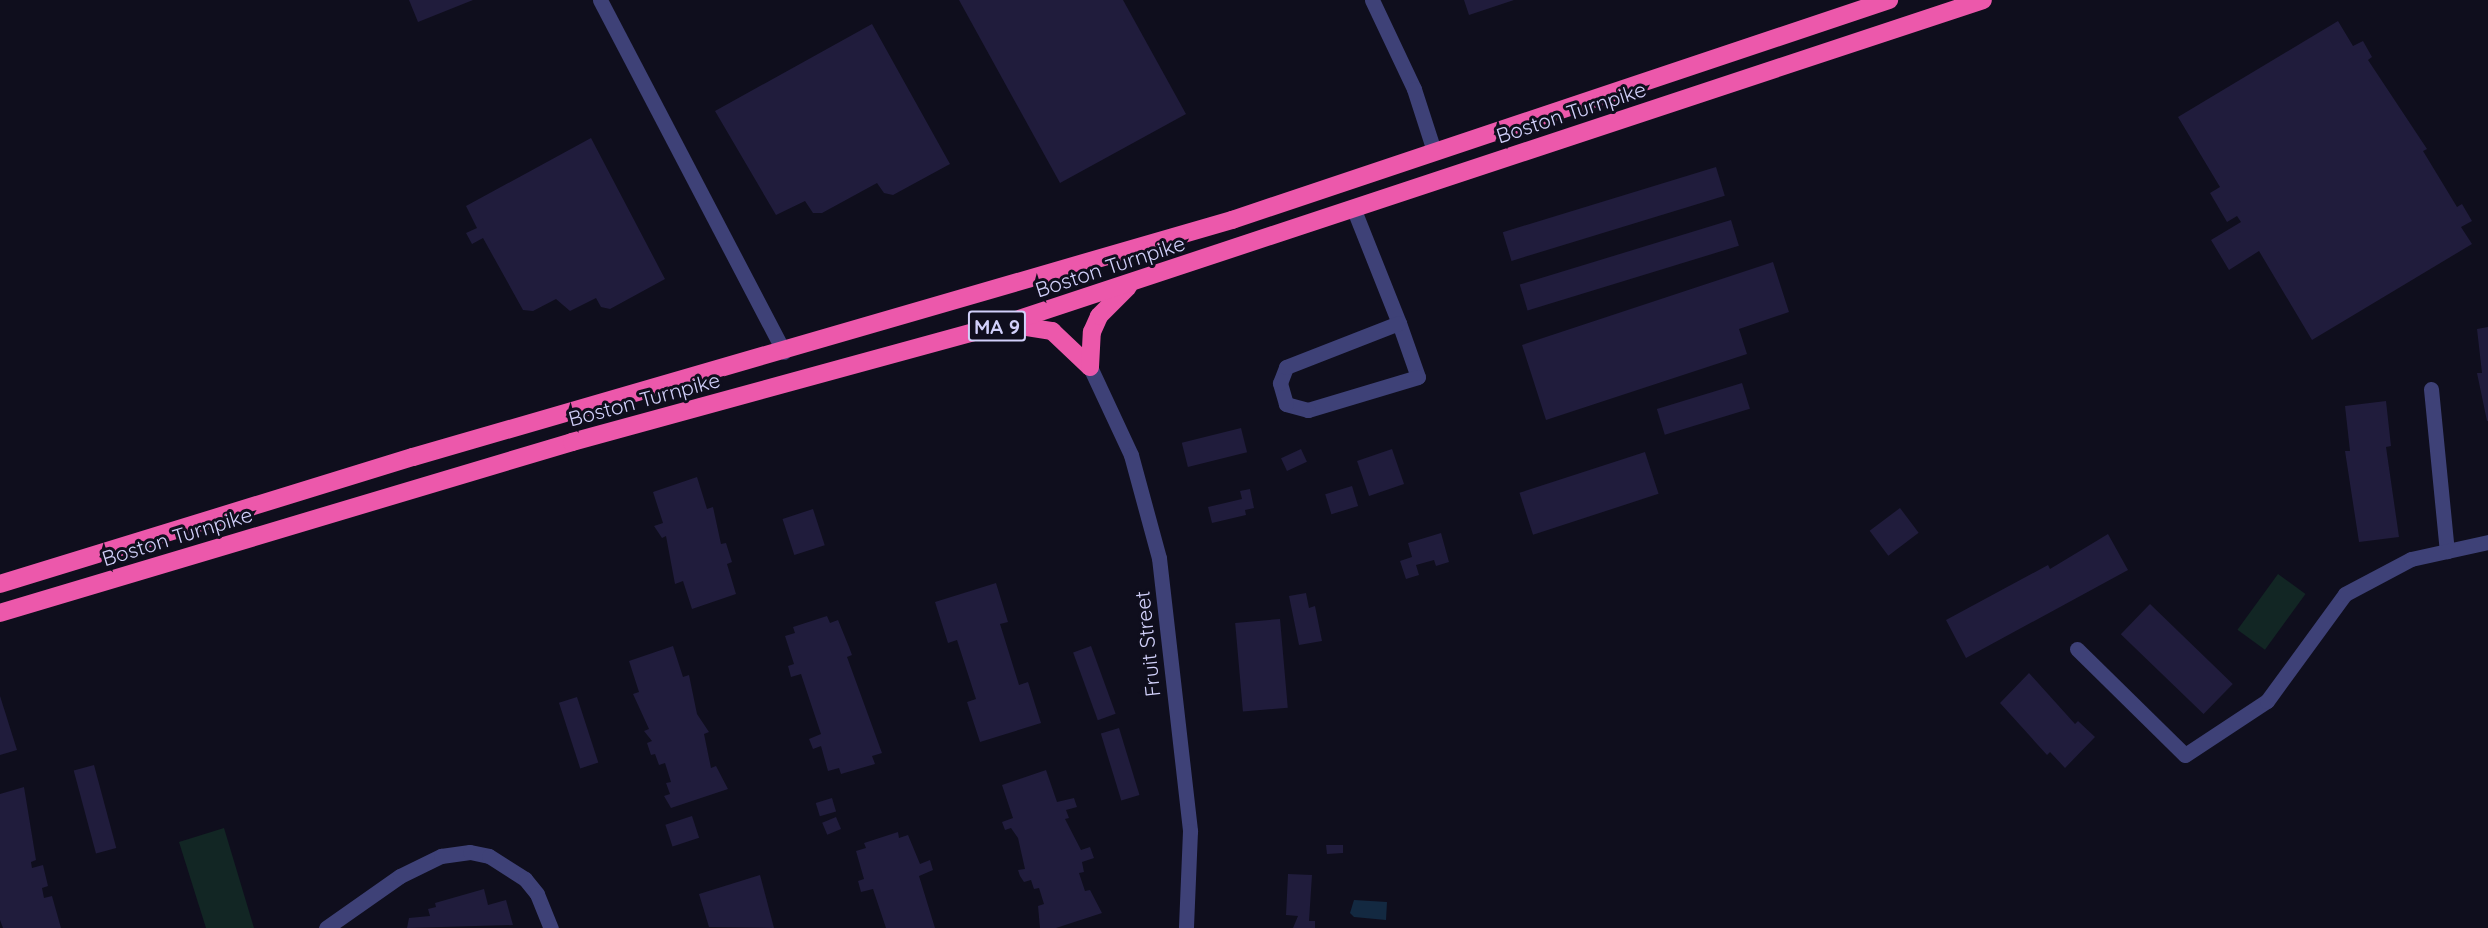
<!DOCTYPE html>
<style>
body{margin:0}
#map{position:relative;width:2488px;height:928px;overflow:hidden;background:#0f0e1d;font-family:Quicksand,sans-serif}
div>[style]{position:absolute}
.green>*{inset:0;background:#122624;transform-origin:0 0}
.water>*{inset:0;background:#132941}
.building>*{inset:0;background:#201c3c;transform-origin:0 0}
.minor>*{height:15px;margin:-7.5px;padding:0 7.5px;transform-origin:7.5px;border-radius:7.5px;background:#3e4177}
.highway>*{height:18px;margin:-9px;padding:0 9px;transform-origin:9px;border-radius:9px;background:#ec58ab}
span{translate:-50% -50%;white-space:nowrap;text-align:center;line-height:1.15;-webkit-text-stroke:6px #0f0e1d;paint-order:stroke}
.shield-label span{padding:2px 4px;background:#0f0e1d;border:2px solid;border-radius:4px;-webkit-text-stroke-width:0}
.shield-label{font-size:20px;color:#d1d0fa;font-weight:700}
.street-label{font-size:21px;color:#d1d0fa}
</style>
<div id="map">
<div class="green">
<div style="left:2278px;top:574px;width:34px;height:69px;rotate:36deg"></div>
<div style="clip-path:polygon(224px 828px,254px 928px,206px 928px,179px 842px)"></div>
</div>
<div class="water">
<div style="clip-path:polygon(1354px 900px,1387px 902px,1386px 920px,1354px 917px,1350px 913px)"></div>
</div>
<div class="building">
<div style="clip-path:polygon(409px 0,473px 0,418px 22px)"></div>
<div style="clip-path:polygon(959px 0,1123px 0,1186px 114px,1060px 183px)"></div>
<div style="clip-path:polygon(1464px 0,1514px 0,1469px 15px)"></div>
<div style="clip-path:polygon(2338px 21px,2353px 46px,2363px 41px,2372px 57px,2368px 60px,2427px 149px,2423px 151px,2457px 207px,2462px 204px,2472px 221px,2461px 227px,2472px 244px,2312px 340px,2259px 251px,2229px 270px,2211px 240px,2241px 222px,2237px 216px,2227px 222px,2210px 193px,2220px 187px,2178px 117px)"></div>
<div style="clip-path:polygon(872px 24px,950px 164px,893px 195px,884px 193px,877px 183px,822px 213px,813px 213px,805px 201px,776px 215px,715px 111px)"></div>
<div style="clip-path:polygon(591px 138px,665px 279px,610px 309px,601px 307px,596px 298px,570px 311px,556px 299px,533px 311px,523px 310px,483px 238px,472px 244px,466px 233px,477px 228px,466px 206px)"></div>
<div style="left:1716px;top:167px;width:30px;height:223px;rotate:73deg"></div>
<div style="left:1731px;top:220px;width:27px;height:221px;rotate:73deg"></div>
<div style="clip-path:polygon(1773px 262px,1789px 312px,1739px 329px,1747px 354px,1546px 420px,1522px 345px)"></div>
<div style="clip-path:polygon(2488px 327px,2488px 421px,2487px 421px,2477px 373px,2482px 373px,2477px 329px)"></div>
<div style="left:1742px;top:383px;width:27px;height:89px;rotate:73deg"></div>
<div style="clip-path:polygon(2386px 401px,2391px 446px,2386px 447px,2399px 537px,2359px 542px,2345px 451px,2350px 451px,2345px 406px)"></div>
<div style="left:1241px;top:428px;width:25px;height:61px;rotate:76deg"></div>
<div style="left:1301px;top:449px;width:14px;height:22px;rotate:65deg"></div>
<div style="left:1392px;top:449px;width:37px;height:37px;rotate:71deg"></div>
<div style="left:1645px;top:452px;width:44px;height:132px;rotate:72deg"></div>
<div style="clip-path:polygon(697px 477px,707px 509px,713px 507px,721px 544px,726px 543px,732px 562px,727px 564px,736px 594px,692px 609px,683px 581px,675px 584px,666px 536px,662px 538px,654px 526px,663px 523px,653px 492px)"></div>
<div style="left:1352px;top:486px;width:21px;height:28px;rotate:73deg"></div>
<div style="clip-path:polygon(1250px 489px,1254px 508px,1245px 510px,1246px 515px,1212px 523px,1208px 507px,1242px 499px,1240px 491px)"></div>
<div style="left:1900px;top:508px;width:31px;height:38px;rotate:53deg"></div>
<div style="left:813px;top:509px;width:38px;height:32px;rotate:72deg"></div>
<div style="clip-path:polygon(1441px 533px,1449px 562px,1436px 566px,1434px 560px,1416px 565px,1419px 575px,1406px 579px,1400px 561px,1412px 557px,1408px 543px)"></div>
<div style="clip-path:polygon(2108px 534px,2128px 570px,1966px 658px,1946px 620px,2048px 565px,2050px 569px)"></div>
<div style="clip-path:polygon(996px 583px,1008px 622px,1000px 624px,1019px 685px,1028px 682px,1041px 723px,980px 742px,967px 702px,976px 699px,957px 640px,948px 643px,935px 602px)"></div>
<div style="clip-path:polygon(1306px 593px,1309px 608px,1315px 606px,1322px 641px,1299px 645px,1289px 596px)"></div>
<div style="left:2150px;top:604px;width:115px;height:42px;rotate:44deg"></div>
<div style="clip-path:polygon(827px 616px,830px 623px,838px 620px,849px 647px,852px 655px,847px 657px,882px 753px,872px 756px,875px 764px,841px 774px,839px 768px,828px 771px,821px 746px,813px 749px,809px 739px,821px 734px,801px 674px,791px 677px,788px 666px,794px 664px,785px 636px,795px 633px,793px 627px)"></div>
<div style="left:1280px;top:619px;width:89px;height:45px;rotate:85deg"></div>
<div style="clip-path:polygon(673px 646px,683px 677px,689px 675px,697px 714px,709px 732px,704px 734px,711px 768px,716px 766px,728px 789px,671px 808px,664px 796px,670px 794px,666px 783px,671px 782px,665px 763px,659px 765px,655px 754px,651px 755px,647px 743px,652px 741px,644px 731px,649px 729px,633px 694px,639px 692px,629px 661px)"></div>
<div style="left:1091px;top:646px;width:72px;height:19px;rotate:70deg"></div>
<div style="clip-path:polygon(2029px 673px,2075px 724px,2078px 721px,2095px 737px,2065px 768px,2050px 752px,2047px 755px,2000px 703px)"></div>
<div style="clip-path:polygon(0 696px,17px 750px,0 755px)"></div>
<div style="left:577px;top:697px;width:69px;height:19px;rotate:72deg"></div>
<div style="left:1119px;top:728px;width:70px;height:19px;rotate:73deg"></div>
<div style="left:94px;top:765px;width:86px;height:21px;rotate:75deg"></div>
<div style="clip-path:polygon(1046px 770px,1057px 802px,1074px 798px,1077px 807px,1066px 810px,1069px 818px,1065px 819px,1081px 850px,1090px 847px,1094px 858px,1082px 862px,1084px 872px,1079px 873px,1085px 891px,1090px 890px,1102px 913px,1056px 928px,1040px 928px,1038px 906px,1044px 904px,1039px 888px,1034px 889px,1031px 880px,1024px 882px,1020px 876px,1018px 870px,1025px 869px,1018px 838px,1011px 828px,1005px 830px,1002px 822px,1013px 818px,1002px 785px)"></div>
<div style="clip-path:polygon(24px 787px,36px 860px,31px 862px,32px 868px,43px 865px,48px 886px,42px 888px,44px 898px,52px 896px,61px 928px,3px 928px,0 920px,0 794px)"></div>
<div style="left:832px;top:798px;width:14px;height:17px;rotate:73deg"></div>
<div style="left:692px;top:816px;width:23px;height:28px;rotate:72deg"></div>
<div style="left:836px;top:817px;width:13px;height:15px;rotate:67deg"></div>
<div style="clip-path:polygon(898px 832px,899px 838px,908px 835px,920px 864px,930px 860px,933px 870px,919px 876px,935px 928px,886px 928px,873px 889px,861px 892px,858px 881px,864px 879px,856px 851px,866px 848px,864px 843px)"></div>
<div style="clip-path:polygon(1326px 845px,1343px 845px,1343px 853px,1327px 854px)"></div>
<div style="clip-path:polygon(1288px 874px,1312px 875px,1309px 921px,1315px 921px,1315px 928px,1293px 928px,1298px 916px,1286px 915px)"></div>
<div style="clip-path:polygon(760px 875px,774px 928px,709px 927px,699px 894px)"></div>
<div style="clip-path:polygon(484px 889px,488px 905px,506px 900px,513px 925px,407px 928px,409px 918px,430px 916px,428px 909px,436px 907px,435px 903px)"></div>
</div>
<div class="minor">
<div style="left:600px;top:0;width:397px;rotate:62.4deg"></div>
<div style="left:1372px;top:0;width:98px;rotate:64.7deg"></div>
<div style="left:1414px;top:89px;width:65px;rotate:72.1deg"></div>
<div style="left:1354px;top:210px;width:122px;rotate:68.3deg"></div>
<div style="left:1399px;top:323px;width:57px;rotate:70.6deg"></div>
<div style="left:1418px;top:377px;width:115px;rotate:163.3deg"></div>
<div style="left:1308px;top:410px;width:23px;rotate:-165deg"></div>
<div style="left:1286px;top:404px;width:22px;rotate:-106deg"></div>
<div style="left:1280px;top:383px;width:17px;rotate:-69deg"></div>
<div style="left:1286px;top:367px;width:121px;rotate:-21.3deg"></div>
<div style="left:1090px;top:367px;width:97px;rotate:65deg"></div>
<div style="left:1131px;top:455px;width:107px;rotate:74.8deg"></div>
<div style="left:1159px;top:558px;width:275px;rotate:83.5deg"></div>
<div style="left:1190px;top:831px;width:97px;rotate:92.4deg"></div>
<div style="left:2431px;top:389px;width:163px;rotate:84.4deg"></div>
<div style="left:2077px;top:649px;width:151px;rotate:44.5deg"></div>
<div style="left:2185px;top:755px;width:98px;rotate:-33.4deg"></div>
<div style="left:2267px;top:701px;width:132px;rotate:-53.9deg"></div>
<div style="left:2345px;top:594px;width:75px;rotate:-27.9deg"></div>
<div style="left:2411px;top:559px;width:79px;rotate:-12.4deg"></div>
<div style="left:326px;top:928px;width:90px;rotate:-35.1deg"></div>
<div style="left:400px;top:876px;width:46px;rotate:-26deg"></div>
<div style="left:441px;top:856px;width:29px;rotate:-8deg"></div>
<div style="left:470px;top:852px;width:19px;rotate:12deg"></div>
<div style="left:489px;top:856px;width:43px;rotate:32.6deg"></div>
<div style="left:525px;top:879px;width:19px;rotate:51deg"></div>
<div style="left:537px;top:894px;width:37px;rotate:68deg"></div>
</div>
<div class="highway">
<div style="left:1008px;top:324px;width:45px;rotate:9deg"></div>
<div style="left:1052px;top:331px;width:52px;rotate:43.5deg"></div>
<div style="left:1090px;top:367px;width:35px;rotate:-87deg"></div>
<div style="left:1092px;top:332px;width:17px;rotate:-66deg"></div>
<div style="left:1099px;top:316px;width:41px;rotate:-45deg"></div>
<div style="left:0;top:584px;width:432px;rotate:-17.1deg"></div>
<div style="left:413px;top:457px;width:853px;rotate:-16.14deg"></div>
<div style="left:1232px;top:220px;width:693px;rotate:-18.51deg"></div>
<div style="left:0;top:613px;width:597px;rotate:-16.64deg"></div>
<div style="left:572px;top:442px;width:448px;rotate:-15.3deg"></div>
<div style="left:1004px;top:324px;width:1031px;rotate:-18.31deg"></div>
</div>
<div class="shield-label">
<span style="left:997px;top:326px">MA 9</span>
</div>
<div class="street-label">
<span style="left:1571px;top:112px;rotate:-18deg">Boston Turnpike</span>
<span style="left:1110px;top:266px;rotate:-18deg">Boston Turnpike</span>
<span style="left:644px;top:399px;rotate:-15deg">Boston Turnpike</span>
<span style="left:177px;top:536px;rotate:-17deg">Boston Turnpike</span>
<span style="left:1147px;top:644px;rotate:-96deg">Fruit Street</span>
</div>
</div>
